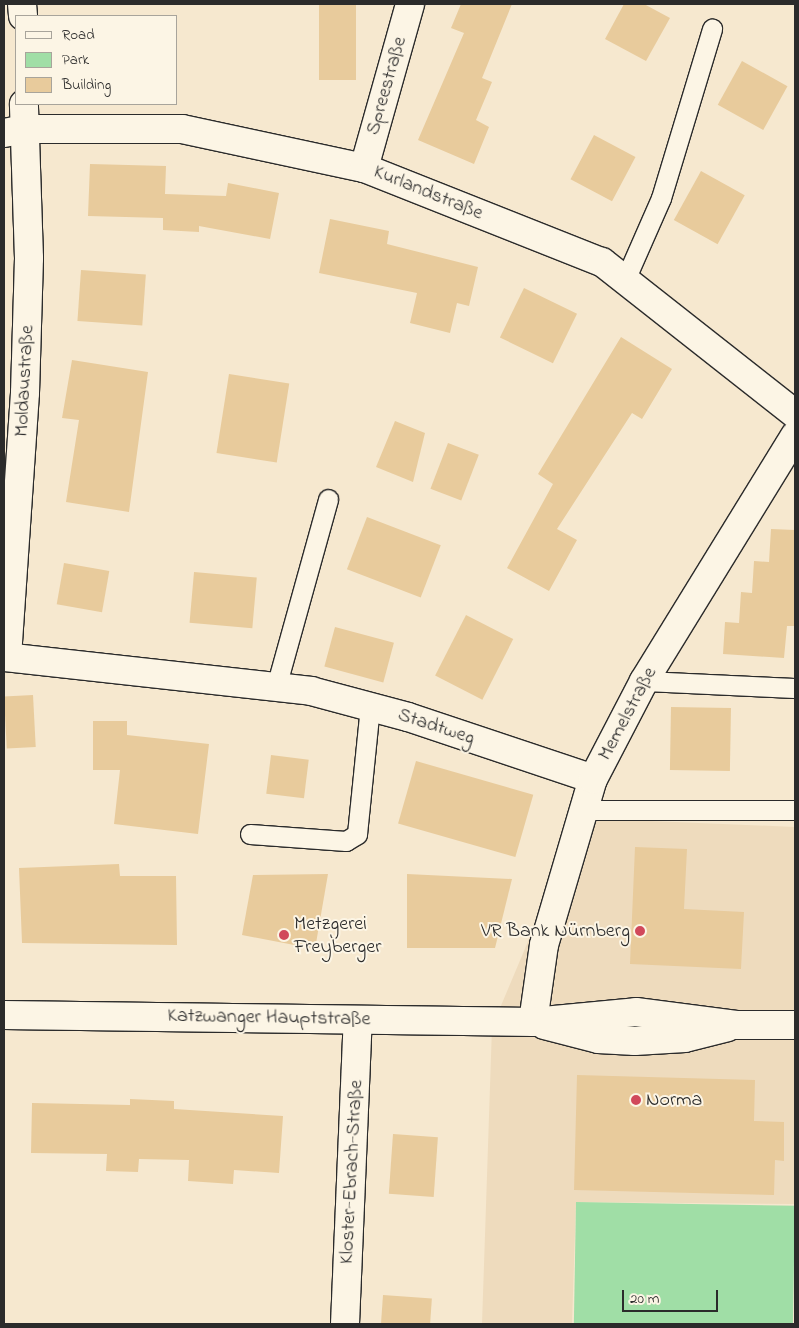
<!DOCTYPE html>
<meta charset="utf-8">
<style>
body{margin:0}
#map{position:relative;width:799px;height:1328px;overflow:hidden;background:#f6e8cf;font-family:"Indie Flower",sans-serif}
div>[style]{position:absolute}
.built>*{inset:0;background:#eedbbd}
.green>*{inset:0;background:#a0dea6;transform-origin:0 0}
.building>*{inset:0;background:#e8cb9c;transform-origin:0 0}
.roads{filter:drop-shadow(1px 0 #2b2b2b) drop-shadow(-1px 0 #2b2b2b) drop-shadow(0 1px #2b2b2b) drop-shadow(0 -1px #2b2b2b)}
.lane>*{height:19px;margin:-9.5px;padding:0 9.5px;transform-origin:9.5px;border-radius:9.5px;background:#fcf5e5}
.street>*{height:28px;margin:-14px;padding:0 14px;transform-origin:14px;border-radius:14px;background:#fcf5e5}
.secondary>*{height:28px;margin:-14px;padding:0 14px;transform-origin:14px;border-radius:14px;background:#fcf5e5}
.dots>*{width:14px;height:14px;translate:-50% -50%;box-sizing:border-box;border:2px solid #fcf5e5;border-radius:50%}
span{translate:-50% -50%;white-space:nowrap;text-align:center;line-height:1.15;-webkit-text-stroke:4px #fcf5e5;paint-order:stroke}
.street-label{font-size:20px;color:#2b2b2b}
.poi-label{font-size:20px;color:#2b2b2b}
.left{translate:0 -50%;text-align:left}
.right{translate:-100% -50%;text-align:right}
.frame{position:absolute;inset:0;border:5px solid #2b2b2b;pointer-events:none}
.legend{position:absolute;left:15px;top:15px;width:162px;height:90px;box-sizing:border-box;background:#fcf5e5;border:1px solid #a8a49b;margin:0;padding:6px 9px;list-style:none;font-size:15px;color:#2b2b2b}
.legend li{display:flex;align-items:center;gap:10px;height:25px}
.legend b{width:25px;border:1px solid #a8a49b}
.scale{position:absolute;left:622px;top:1290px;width:96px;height:22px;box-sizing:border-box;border:2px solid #2b2b2b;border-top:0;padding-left:6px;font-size:15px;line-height:18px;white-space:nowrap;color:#2b2b2b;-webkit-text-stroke:4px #fcf5e5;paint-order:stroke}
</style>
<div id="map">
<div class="built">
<div style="clip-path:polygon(580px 818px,795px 827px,795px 1204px,576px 1202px,572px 1324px,482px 1324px,492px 1027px)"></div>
</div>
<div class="green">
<div style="left:576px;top:1202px;width:219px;height:122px;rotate:1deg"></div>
</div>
<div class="building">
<div style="left:319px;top:4px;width:37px;height:76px"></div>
<div style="clip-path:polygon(461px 4px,512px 4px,482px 78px,492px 82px,476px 120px,489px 127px,474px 164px,418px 140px,464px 33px,451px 28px)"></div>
<div style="clip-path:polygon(624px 4px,644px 4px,670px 18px,646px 61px,605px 39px)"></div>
<div style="left:742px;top:61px;width:52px;height:50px;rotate:29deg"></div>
<div style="left:594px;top:135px;width:47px;height:50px;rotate:28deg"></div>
<div style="clip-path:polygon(90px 164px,166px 166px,165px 194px,226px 196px,228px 183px,279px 193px,270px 239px,199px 226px,199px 232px,163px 230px,163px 218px,88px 216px)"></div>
<div style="left:701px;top:171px;width:50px;height:56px;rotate:29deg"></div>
<div style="clip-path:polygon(330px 219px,389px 231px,387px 244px,478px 267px,469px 306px,457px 303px,450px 333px,410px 323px,417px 293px,319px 273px)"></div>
<div style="left:81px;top:270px;width:65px;height:51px;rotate:4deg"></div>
<div style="left:524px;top:288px;width:59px;height:55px;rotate:26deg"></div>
<div style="clip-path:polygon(621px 337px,672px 369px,642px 419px,632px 413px,557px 529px,577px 540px,549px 591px,507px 568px,553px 484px,538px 474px)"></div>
<div style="clip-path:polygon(72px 360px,148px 372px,129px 512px,66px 502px,79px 420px,62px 418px)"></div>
<div style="left:229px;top:374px;width:61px;height:80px;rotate:9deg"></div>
<div style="clip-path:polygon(395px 421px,425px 433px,413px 482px,376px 467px)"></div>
<div style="left:448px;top:443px;width:33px;height:49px;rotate:21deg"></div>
<div style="left:367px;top:517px;width:79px;height:56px;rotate:21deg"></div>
<div style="clip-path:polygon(771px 529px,795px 530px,795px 626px,787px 626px,784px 658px,723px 654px,725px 622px,739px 623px,741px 592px,752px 593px,754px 561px,769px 562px)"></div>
<div style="left:64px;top:563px;width:46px;height:42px;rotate:10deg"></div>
<div style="left:194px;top:572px;width:63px;height:51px;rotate:5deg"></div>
<div style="left:466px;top:615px;width:53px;height:68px;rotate:27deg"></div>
<div style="left:335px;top:627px;width:61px;height:41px;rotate:15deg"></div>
<div style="left:33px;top:695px;width:52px;height:29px;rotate:87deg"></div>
<div style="left:671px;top:707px;width:60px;height:63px;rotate:1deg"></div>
<div style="clip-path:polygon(93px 721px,127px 721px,127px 735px,209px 744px,198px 834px,114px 824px,120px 770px,93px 770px)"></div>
<div style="left:271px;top:755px;width:38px;height:39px;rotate:7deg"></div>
<div style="left:416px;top:761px;width:122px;height:65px;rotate:16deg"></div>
<div style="clip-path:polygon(635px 847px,687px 849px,684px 909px,744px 912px,741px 969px,630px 964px)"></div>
<div style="clip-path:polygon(119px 864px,120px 876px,176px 876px,177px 945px,22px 943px,19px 868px)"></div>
<div style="clip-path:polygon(328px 874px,315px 949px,242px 935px,253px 875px)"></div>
<div style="clip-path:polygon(407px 874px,512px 879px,495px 948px,407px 948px)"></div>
<div style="clip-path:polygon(577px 1075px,755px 1080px,754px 1121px,784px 1122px,784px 1161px,775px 1160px,774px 1195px,574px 1190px)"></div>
<div style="clip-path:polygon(130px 1099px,174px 1101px,174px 1109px,283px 1116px,279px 1173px,234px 1170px,233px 1184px,188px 1181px,189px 1160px,139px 1159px,138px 1172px,106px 1171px,107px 1154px,31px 1153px,32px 1103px,130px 1105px)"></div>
<div style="left:393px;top:1134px;width:45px;height:60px;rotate:4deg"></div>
<div style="left:383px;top:1295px;width:49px;height:29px;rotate:4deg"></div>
</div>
<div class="roads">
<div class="lane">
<div style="left:625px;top:280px;width:90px;rotate:-66.3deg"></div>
<div style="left:661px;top:198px;width:177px;rotate:-73.2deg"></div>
<div style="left:644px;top:681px;width:151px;rotate:2.7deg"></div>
<div style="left:276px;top:687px;width:195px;rotate:-74.5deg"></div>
<div style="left:584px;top:810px;width:211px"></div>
<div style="left:250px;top:834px;width:96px;rotate:4.2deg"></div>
<div style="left:346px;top:841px;width:13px;rotate:-32deg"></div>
<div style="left:357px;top:834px;width:129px;rotate:-84.2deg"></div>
</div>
<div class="street">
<div style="left:22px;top:4px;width:12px;rotate:85deg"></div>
<div style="left:4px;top:133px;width:21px;rotate:-11deg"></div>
<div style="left:25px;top:129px;width:157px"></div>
<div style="left:182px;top:129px;width:186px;rotate:12.1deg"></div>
<div style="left:364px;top:168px;width:256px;rotate:21.6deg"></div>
<div style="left:602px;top:262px;width:246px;rotate:38.2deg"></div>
<div style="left:364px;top:168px;width:170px;rotate:-74.3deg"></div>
<div style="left:4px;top:657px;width:309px;rotate:6.3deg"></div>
<div style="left:311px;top:691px;width:100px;rotate:15deg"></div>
<div style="left:408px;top:717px;width:195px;rotate:18.5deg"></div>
<div style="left:7px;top:657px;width:265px;rotate:-86.1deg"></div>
<div style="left:25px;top:393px;width:135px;rotate:-88.3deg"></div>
<div style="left:29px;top:258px;width:154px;rotate:-91.9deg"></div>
<div style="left:533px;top:1022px;width:78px;rotate:-81.9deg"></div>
<div style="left:544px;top:945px;width:173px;rotate:-73.6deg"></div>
<div style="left:593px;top:779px;width:110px;rotate:-62.5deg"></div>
<div style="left:644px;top:681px;width:288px;rotate:-58.4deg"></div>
<div style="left:345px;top:1324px;width:304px;rotate:-87.6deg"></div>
</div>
<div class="secondary">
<div style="left:4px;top:1015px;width:529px;rotate:0.76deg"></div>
<div style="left:533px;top:1022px;width:103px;rotate:-5.5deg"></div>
<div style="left:636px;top:1012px;width:103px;rotate:7.3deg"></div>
<div style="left:738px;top:1025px;width:57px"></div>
<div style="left:544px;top:1025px;width:56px;rotate:14.5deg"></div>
<div style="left:598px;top:1039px;width:37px;rotate:3deg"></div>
<div style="left:635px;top:1041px;width:50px;rotate:-3.4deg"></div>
<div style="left:685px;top:1038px;width:44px;rotate:-14.3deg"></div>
</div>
</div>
<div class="dots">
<div style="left:640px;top:931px;background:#d1495b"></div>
<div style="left:284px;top:935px;background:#d1495b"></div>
<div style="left:636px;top:1100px;background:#d1495b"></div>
</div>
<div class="street-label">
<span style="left:387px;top:86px;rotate:-74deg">Spreestraße</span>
<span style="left:428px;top:193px;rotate:22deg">Kurlandstraße</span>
<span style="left:25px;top:381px;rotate:-87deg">Moldaustraße</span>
<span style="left:628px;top:714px;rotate:-62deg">Memelstraße</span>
<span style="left:436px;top:727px;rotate:18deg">Stadtweg</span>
<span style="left:269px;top:1018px;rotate:1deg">Katzwanger Hauptstraße</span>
<span style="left:352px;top:1172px;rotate:-87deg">Kloster-Ebrach-Straße</span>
</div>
<div class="poi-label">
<span class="left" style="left:294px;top:936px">Metzgerei<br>Freyberger</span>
<span class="right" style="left:630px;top:931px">VR Bank Nürnberg</span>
<span class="left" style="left:646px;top:1100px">Norma</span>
</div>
<div class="frame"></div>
<ul class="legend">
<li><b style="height:6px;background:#fcf5e5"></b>Road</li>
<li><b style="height:14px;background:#a0dea6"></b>Park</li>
<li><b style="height:14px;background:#e8cb9c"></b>Building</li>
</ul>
<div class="scale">20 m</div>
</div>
